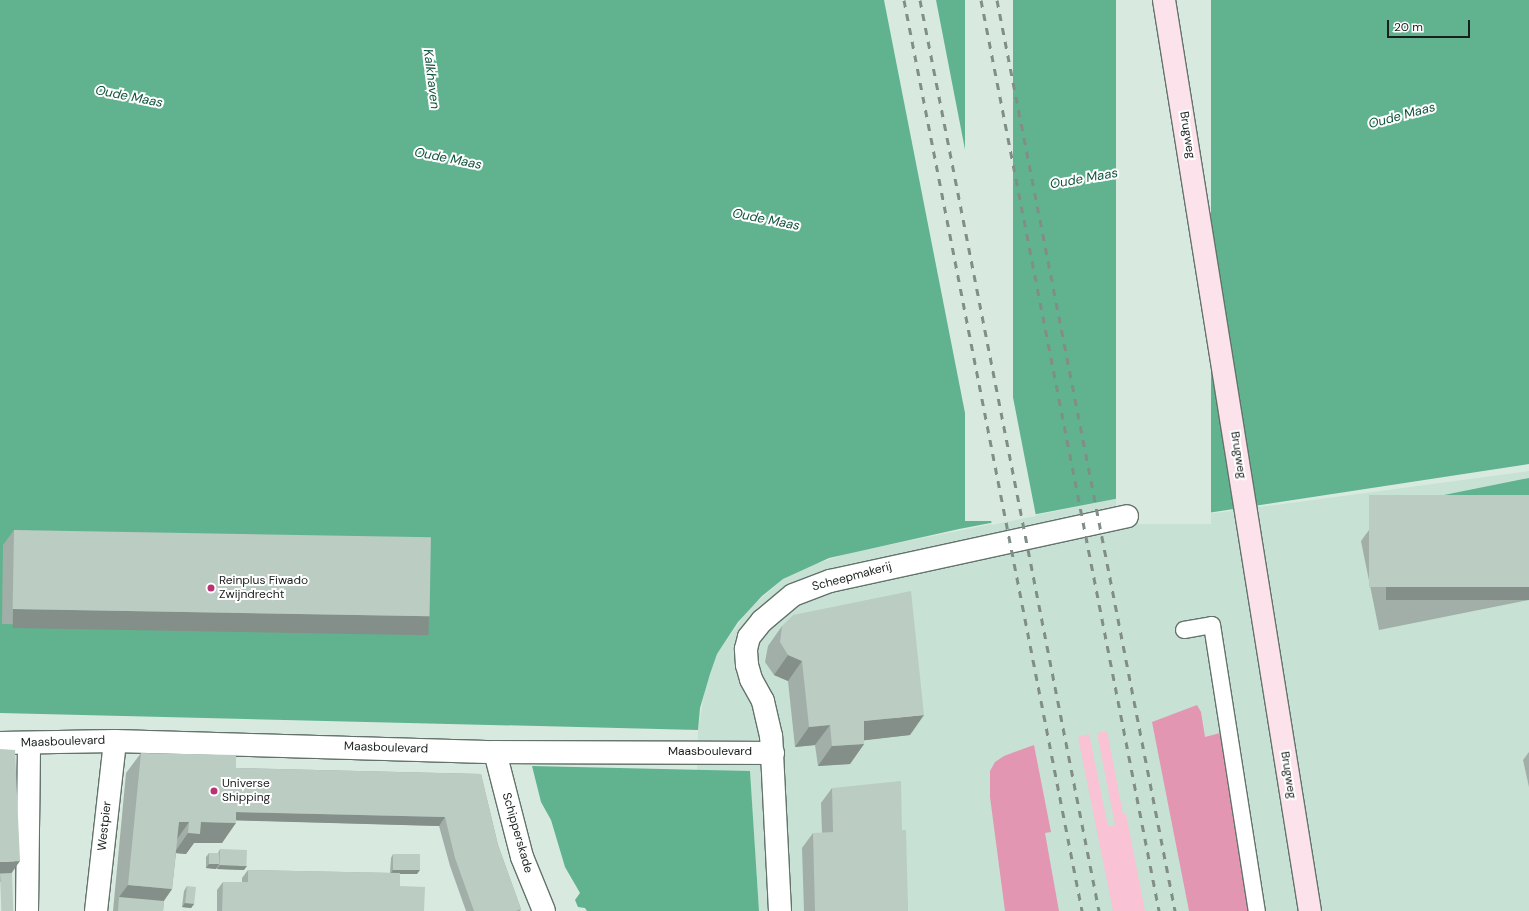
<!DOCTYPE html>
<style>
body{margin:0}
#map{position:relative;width:1529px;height:911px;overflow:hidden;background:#d8eae0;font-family:"DM Sans",sans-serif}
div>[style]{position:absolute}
.built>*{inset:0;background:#c7e1d4}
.green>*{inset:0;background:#fac2d5}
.forest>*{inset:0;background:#e396b2}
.water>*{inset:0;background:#61b38f}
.pier>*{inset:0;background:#d8eae0;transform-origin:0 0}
.roads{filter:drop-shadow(1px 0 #63736b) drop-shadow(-1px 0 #63736b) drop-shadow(0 1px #63736b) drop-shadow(0 -1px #63736b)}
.service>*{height:16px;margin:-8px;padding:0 8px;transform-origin:8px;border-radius:8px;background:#fff}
.pedestrian>*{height:22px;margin:-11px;padding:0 11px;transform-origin:11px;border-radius:11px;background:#fff}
.minor>*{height:22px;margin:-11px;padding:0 11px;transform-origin:11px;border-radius:11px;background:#fff}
.secondary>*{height:22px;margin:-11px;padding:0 11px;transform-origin:11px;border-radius:11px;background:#fbe2eb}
.rail>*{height:3px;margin-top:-1.5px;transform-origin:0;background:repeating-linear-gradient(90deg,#818e87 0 7px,transparent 0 14px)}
.wall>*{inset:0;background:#a1afa8}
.shaded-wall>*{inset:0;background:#838f88;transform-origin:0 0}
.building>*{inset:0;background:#bbccc3;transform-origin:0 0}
.dots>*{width:11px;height:11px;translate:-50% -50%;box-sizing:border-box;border:2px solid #fff;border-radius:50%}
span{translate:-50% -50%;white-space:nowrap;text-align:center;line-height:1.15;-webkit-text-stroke:4px #fff;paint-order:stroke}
.street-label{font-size:12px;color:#191f1c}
.poi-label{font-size:12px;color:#191f1c}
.left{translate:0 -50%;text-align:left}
.water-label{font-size:13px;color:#10533b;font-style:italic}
.scale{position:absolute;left:1387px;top:20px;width:83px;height:18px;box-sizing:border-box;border:2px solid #191f1c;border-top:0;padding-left:5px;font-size:12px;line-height:14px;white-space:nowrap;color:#191f1c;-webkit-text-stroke:3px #fff;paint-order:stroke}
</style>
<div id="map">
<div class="built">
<div style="clip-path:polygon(1529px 471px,1529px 911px,759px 911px,750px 772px,697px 770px,698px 730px,705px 688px,717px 654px,748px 610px,783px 579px,809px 566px,849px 553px,1136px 495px,1153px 510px,1155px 521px)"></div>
</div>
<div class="green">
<div style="clip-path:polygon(1107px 731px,1123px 814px,1126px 814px,1145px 911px,1113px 911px,1078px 737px,1089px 734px,1108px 826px,1115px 825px,1097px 733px)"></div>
</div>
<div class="forest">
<div style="clip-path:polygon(1197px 705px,1201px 712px,1205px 737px,1224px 732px,1253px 911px,1189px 911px,1152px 722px)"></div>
<div style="clip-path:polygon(1034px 745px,1051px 832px,1045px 833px,1059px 911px,1005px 911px,990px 797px,990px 771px,995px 762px,1004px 756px)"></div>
</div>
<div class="water">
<div style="clip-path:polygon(0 0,1529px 0,1529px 464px,1155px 521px,1153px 510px,1136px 495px,959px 529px,829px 558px,783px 579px,762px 596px,738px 622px,717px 654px,710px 674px,700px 708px,698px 730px,0 713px)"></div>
<div style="clip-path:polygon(1529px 478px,1529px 501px,1379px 531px,1384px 516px,1404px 503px)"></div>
<div style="clip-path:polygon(532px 766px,750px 771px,759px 911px,587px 911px,585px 908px,578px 907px,575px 900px,580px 893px,565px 867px,551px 820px,541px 802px)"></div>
</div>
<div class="pier">
<div style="clip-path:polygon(884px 0,936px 0,1036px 516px,992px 525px,970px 412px,965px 413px)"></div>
<div style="left:965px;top:0;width:48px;height:521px"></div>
<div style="left:1116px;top:0;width:95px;height:524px"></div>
</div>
<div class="roads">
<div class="service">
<div style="left:1184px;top:630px;width:28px;rotate:-10deg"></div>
<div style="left:1212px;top:625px;width:290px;rotate:81.1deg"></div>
</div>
<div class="pedestrian">
<div style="left:495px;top:752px;width:278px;rotate:0.2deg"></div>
</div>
<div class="minor">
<div style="left:0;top:743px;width:115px;rotate:-1deg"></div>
<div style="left:115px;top:741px;width:380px;rotate:1.7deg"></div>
<div style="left:495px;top:752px;width:108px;rotate:75.6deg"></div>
<div style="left:522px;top:857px;width:58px;rotate:67.8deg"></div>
<div style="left:27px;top:911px;width:167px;rotate:-89.3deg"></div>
<div style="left:96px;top:911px;width:171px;rotate:-83.6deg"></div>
<div style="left:780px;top:911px;width:175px;rotate:-92.9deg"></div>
<div style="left:771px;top:736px;width:36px;rotate:-103deg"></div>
<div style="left:763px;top:701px;width:25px;rotate:-119deg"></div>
<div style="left:751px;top:679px;width:15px;rotate:-106deg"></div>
<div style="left:747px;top:665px;width:16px;rotate:-94deg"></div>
<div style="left:746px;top:649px;width:12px;rotate:-76deg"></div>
<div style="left:749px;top:637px;width:21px;rotate:-51deg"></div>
<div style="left:762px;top:621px;width:40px;rotate:-40deg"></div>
<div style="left:793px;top:595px;width:40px;rotate:-21deg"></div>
<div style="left:830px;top:581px;width:304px;rotate:-12.3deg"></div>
</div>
<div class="secondary">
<div style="left:1164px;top:0;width:923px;rotate:80.9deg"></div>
</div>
</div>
<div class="rail">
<div style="left:904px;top:0;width:928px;rotate:78.94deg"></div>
<div style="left:920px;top:0;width:928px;rotate:78.88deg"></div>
<div style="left:981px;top:0;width:928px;rotate:78.94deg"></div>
<div style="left:997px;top:0;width:928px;rotate:78.94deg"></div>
</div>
<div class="wall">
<div style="clip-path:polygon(1529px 495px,1529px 600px,1379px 630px,1361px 541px,1372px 526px)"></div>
<div style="clip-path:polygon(14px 530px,429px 616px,419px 631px,2px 624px,3px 545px)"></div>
<div style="clip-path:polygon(782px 626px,910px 735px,864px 740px,864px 744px,850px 764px,818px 766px,815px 745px,795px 747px,788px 681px,774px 675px,765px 662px,768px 646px)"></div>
<div style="clip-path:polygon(1529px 752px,1529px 787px,1523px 760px)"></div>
<div style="clip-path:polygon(141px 753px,236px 768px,481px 774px,498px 845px,521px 909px,520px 911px,466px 911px,450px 866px,439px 826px,236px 820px,222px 843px,194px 843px,186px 854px,176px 853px,172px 889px,164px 901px,163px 911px,113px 911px,126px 773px)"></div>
<div style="clip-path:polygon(832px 788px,902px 830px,908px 911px,804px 911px,802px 848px,813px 833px,822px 833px,821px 803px)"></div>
<div style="clip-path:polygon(220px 849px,244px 870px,217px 869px,217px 867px,216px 869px,206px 868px,206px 857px,209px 853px,218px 853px)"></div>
<div style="clip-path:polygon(393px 854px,417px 874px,400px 874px,400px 886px,424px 911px,217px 911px,217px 890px,223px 882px,242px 882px,242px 878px,248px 870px,390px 873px,391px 858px)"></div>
<div style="clip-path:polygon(187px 886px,194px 904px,191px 908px,182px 907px,184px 891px)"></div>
</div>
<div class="shaded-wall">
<div style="left:1529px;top:587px;width:13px;height:143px;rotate:90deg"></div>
<div style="left:13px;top:609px;width:416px;height:19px;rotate:1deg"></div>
<div style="clip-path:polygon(788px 655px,802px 661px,788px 681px,774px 675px)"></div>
<div style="clip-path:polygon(924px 715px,910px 735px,850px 742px,864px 721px)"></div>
<div style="clip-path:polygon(830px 725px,815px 745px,795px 747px,809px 727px)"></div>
<div style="clip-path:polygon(864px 744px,850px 764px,818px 766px,832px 746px)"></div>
<div style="clip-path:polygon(227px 812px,445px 817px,439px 826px,221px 820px)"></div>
<div style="clip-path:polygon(179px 822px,189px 822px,175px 842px)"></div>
<div style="clip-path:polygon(201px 822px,236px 823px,222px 843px,194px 843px,186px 854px,174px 853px,188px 833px)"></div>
<div style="clip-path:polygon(20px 861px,6px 881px,0 882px,0 862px)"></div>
<div style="clip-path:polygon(209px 864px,219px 864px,216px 869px,206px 868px)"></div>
<div style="clip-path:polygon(220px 865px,247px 866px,244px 870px,217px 869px)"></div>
<div style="clip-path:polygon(393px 870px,420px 870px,417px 874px,390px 874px)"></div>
<div style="clip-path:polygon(128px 885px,172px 889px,158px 909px,119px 897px)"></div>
<div style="clip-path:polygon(185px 903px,194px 904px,191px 908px,182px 907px)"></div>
</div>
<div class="building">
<div style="left:1529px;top:495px;width:92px;height:160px;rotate:90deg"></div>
<div style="left:14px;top:530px;width:417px;height:79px;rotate:1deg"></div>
<div style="clip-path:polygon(911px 591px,924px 715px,864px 721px,864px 744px,832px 746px,830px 725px,809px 727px,802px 661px,788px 655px,780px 642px,782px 626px,793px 615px)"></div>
<div style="clip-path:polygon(0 749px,15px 750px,20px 861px,0 862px)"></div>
<div style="clip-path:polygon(141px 753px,236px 755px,236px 823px,201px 822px,200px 834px,188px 833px,189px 822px,179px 822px,172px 889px,128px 885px)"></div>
<div style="clip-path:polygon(236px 768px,481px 774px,498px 845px,521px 909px,516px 911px,474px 911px,455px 858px,445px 817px,236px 812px)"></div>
<div style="clip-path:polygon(901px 781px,902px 830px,906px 830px,908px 911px,815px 911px,813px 833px,833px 832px,832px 788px)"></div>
<div style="left:220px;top:849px;width:27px;height:16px;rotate:2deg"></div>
<div style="left:209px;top:853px;width:10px;height:11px"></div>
<div style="left:393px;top:854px;width:27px;height:16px"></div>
<div style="clip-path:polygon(248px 870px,400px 873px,400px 886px,425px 887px,424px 911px,222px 911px,223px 882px,248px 882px)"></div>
<div style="left:12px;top:873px;width:38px;height:12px;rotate:88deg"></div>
<div style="left:187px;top:886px;width:9px;height:17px;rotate:6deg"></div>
<div style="clip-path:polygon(119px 897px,164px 901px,163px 911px,118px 911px)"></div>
</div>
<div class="dots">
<div style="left:211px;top:588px;background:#ba3273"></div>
<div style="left:214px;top:791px;background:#ba3273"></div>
</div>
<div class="street-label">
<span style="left:1187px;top:135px;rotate:81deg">Brugweg</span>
<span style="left:1238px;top:455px;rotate:81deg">Brugweg</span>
<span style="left:852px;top:577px;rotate:-15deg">Scheepmakerij</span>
<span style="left:63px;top:742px;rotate:-2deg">Maasboulevard</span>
<span style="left:386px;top:748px;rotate:2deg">Maasboulevard</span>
<span style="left:710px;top:752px">Maasboulevard</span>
<span style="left:1288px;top:775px;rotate:81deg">Brugweg</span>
<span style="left:105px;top:826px;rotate:-84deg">Westpier</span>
<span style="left:517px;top:833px;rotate:74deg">Schipperskade</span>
</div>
<div class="poi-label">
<span class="left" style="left:219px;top:588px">Reinplus Fiwado<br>Zwijndrecht</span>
<span class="left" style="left:222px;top:791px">Universe<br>Shipping</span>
</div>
<div class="water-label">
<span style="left:431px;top:79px;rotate:83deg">Kalkhaven</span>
<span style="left:129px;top:97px;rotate:11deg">Oude Maas</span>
<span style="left:1402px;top:116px;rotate:-15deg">Oude Maas</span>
<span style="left:448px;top:159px;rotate:11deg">Oude Maas</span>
<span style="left:1084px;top:179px;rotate:-10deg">Oude Maas</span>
<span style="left:766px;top:220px;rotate:11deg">Oude Maas</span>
</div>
<div class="scale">20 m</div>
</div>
